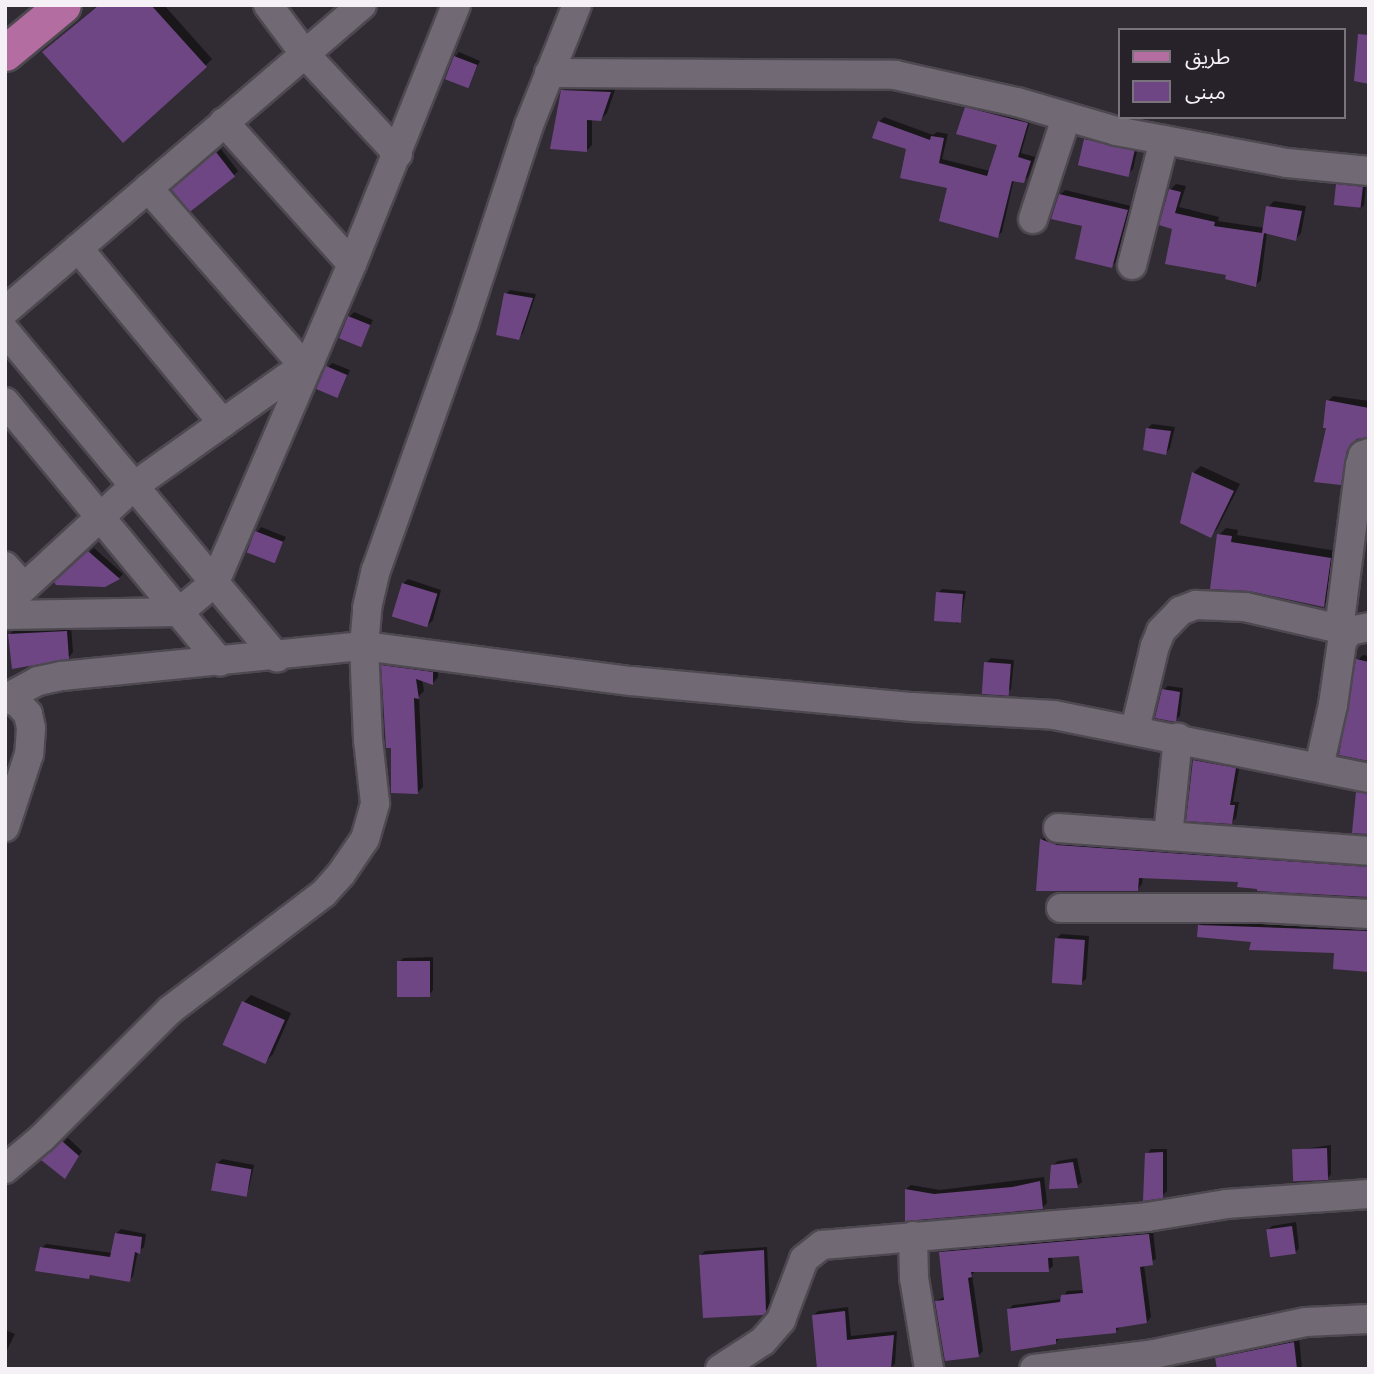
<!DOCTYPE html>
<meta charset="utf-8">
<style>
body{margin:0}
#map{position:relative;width:1374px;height:1374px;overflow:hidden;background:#312b34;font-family:"Open Sans","Noto Sans Arabic",sans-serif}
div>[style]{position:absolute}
.shadow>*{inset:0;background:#0007}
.building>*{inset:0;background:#6f4684;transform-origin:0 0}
.roads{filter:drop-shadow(2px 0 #4e4850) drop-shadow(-2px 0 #4e4850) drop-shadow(0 2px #4e4850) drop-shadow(0 -2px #4e4850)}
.minor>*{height:28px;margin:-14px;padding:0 14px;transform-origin:14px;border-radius:14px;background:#716a75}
.major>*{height:35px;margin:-17.5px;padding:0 17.5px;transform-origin:17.5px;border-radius:17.5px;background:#b46da0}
span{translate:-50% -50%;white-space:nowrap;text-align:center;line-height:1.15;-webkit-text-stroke:7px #27212a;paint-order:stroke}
.frame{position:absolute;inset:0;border:7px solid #f4f0f6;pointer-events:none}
.legend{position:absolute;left:1118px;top:28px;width:228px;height:91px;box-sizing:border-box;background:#27212a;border:2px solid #79747c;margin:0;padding:9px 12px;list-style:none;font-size:21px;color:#f4f0f6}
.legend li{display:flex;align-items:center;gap:14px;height:35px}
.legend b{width:35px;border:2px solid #79747c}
</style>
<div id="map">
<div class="shadow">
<div style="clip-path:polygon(98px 5px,164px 5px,212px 59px,205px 66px,51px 45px)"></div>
<div style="clip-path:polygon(459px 52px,480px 61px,468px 86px,455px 57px)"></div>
<div style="clip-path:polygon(569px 84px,616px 87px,607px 113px,601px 119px,592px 118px,592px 145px,586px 151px,563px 91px)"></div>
<div style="clip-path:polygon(971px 104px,1031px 118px,1021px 153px,1035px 157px,1028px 177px,1023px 181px,1014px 179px,1002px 232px,997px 236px,879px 122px,884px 117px,933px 135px,937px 132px,948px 134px,942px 159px,990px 171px,999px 143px,966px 108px)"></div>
<div style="clip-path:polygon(1090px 135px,1138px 147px,1133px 169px,1128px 174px,1085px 140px)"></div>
<div style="clip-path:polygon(221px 149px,238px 171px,234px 175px,178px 186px)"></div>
<div style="clip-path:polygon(1342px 181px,1366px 183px,1364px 205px,1360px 209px,1338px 185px)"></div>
<div style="clip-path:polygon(1176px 184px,1186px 186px,1179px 207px,1219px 217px,1218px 221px,1265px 228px,1268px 207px,1274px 201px,1306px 206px,1301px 233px,1296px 239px,1267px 232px,1261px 280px,1256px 285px,1228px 273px,1174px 228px,1170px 190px)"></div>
<div style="clip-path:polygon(1065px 190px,1131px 206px,1116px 262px,1111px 266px,1060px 195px)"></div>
<div style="clip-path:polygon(510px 290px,536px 294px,523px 333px,518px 338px,506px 294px)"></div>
<div style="clip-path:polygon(354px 312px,373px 320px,360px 345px,349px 317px)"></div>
<div style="clip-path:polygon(332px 363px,350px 370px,338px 396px,328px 367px)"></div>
<div style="clip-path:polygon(1333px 396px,1369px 401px,1369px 436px,1353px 441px,1345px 479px,1340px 483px,1328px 427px,1328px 401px)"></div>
<div style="clip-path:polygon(1152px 424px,1175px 427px,1170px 448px,1166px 453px,1148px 428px)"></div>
<div style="clip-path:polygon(1201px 466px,1240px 484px,1217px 529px,1210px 536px,1182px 522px,1194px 472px)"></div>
<div style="clip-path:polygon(261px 527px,286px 537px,273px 560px,257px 532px)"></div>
<div style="clip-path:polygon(1226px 528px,1238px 530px,1237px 535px,1337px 551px,1330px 598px,1323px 605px,1219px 535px)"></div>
<div style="clip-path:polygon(94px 548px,123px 574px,119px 578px,105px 585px,56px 582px)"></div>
<div style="clip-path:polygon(408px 579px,441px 590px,433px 620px,428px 625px,403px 584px)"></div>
<div style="clip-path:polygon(942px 589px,966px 591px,961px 619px,957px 624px,938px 593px)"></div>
<div style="clip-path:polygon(71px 627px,73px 652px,69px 657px,10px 634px,14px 630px)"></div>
<div style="clip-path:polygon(1363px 655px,1369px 656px,1369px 759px,1358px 660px)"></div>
<div style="clip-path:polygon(991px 658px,1014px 660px,1011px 689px,1007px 694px,986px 663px)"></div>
<div style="clip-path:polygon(389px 660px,438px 667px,438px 677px,433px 683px,422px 679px,424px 691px,419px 696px,423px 787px,417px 793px,383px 666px)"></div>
<div style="clip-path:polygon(1168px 686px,1183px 688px,1180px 716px,1175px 720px,1163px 690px)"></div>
<div style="clip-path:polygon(1199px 756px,1240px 764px,1233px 802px,1239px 802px,1236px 818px,1232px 822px,1194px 760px)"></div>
<div style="clip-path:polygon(1047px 835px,1369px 861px,1369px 896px,1240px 880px,1143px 876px,1142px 884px,1137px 890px,1042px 840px)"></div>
<div style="clip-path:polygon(1205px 920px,1369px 926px,1369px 971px,1336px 951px,1253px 940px,1200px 925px)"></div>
<div style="clip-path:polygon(1061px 934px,1089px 936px,1086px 979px,1081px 983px,1056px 939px)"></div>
<div style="clip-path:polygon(433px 957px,433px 990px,429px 995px,399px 962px,404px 958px)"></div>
<div style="clip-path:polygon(251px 995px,291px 1013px,273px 1054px,266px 1061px,244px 1002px)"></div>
<div style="clip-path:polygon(68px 1138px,82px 1151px,69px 1172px,44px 1160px)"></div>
<div style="clip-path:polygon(1331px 1145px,1331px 1174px,1327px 1179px,1294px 1154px,1298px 1150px)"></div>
<div style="clip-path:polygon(1151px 1149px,1167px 1149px,1167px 1191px,1162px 1196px,1147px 1154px)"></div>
<div style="clip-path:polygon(1077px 1158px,1082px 1182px,1077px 1186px,1053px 1165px,1058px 1161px)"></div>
<div style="clip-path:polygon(222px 1159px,254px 1165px,249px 1188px,245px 1193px,217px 1164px)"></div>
<div style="clip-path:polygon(1044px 1177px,1047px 1203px,1042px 1208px,907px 1219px,906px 1189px,911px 1185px,940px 1190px)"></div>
<div style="clip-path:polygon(1296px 1222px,1299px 1248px,1295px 1253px,1268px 1230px,1272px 1226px)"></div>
<div style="clip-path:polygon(121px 1229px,146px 1234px,144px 1247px,138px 1251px,133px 1276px,129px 1281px,92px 1274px,89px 1277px,41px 1248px,46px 1244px,113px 1253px,116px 1234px)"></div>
<div style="clip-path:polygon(1153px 1230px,1156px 1259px,1144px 1265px,1151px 1317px,1147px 1322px,1120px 1327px,1116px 1331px,1060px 1338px,1055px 1343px,1009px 1309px,1013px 1305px,1062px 1299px,1067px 1291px,1084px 1290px,1080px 1254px,1052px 1256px,1053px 1266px,1048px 1270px,975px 1271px,972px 1275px,983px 1351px,979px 1355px,936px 1301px,946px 1296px,941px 1252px,945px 1248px)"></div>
<div style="clip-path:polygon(767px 1247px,770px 1306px,762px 1314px,701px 1255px,705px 1251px)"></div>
<div style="clip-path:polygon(848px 1307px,851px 1336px,897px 1331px,895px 1364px,890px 1368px,819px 1369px,814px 1315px,818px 1311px)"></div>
<div style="clip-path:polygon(5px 1330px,15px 1334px,5px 1354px)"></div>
<div style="clip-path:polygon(1299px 1337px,1302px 1369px,1219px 1369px,1217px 1359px,1222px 1353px)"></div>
</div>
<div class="building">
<div style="clip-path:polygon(99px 5px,151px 5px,207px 67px,123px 143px,42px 52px)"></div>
<div style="clip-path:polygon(1358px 34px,1369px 35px,1369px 84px,1354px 81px)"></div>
<div style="left:454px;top:56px;width:25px;height:25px;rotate:21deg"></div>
<div style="clip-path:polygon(561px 90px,611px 92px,601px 121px,587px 120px,587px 152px,550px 149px)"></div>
<div style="clip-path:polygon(965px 107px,1028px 123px,1018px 157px,1031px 161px,1024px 183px,1012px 181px,998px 238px,939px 221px,947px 188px,900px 178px,906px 149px,872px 138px,878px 121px,930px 140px,931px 136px,944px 138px,939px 163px,987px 176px,997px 145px,956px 134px)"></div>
<div style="left:1084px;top:139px;width:52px;height:27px;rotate:13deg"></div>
<div style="left:216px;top:152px;width:31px;height:58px;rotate:52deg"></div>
<div style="left:1336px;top:184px;width:27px;height:21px;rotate:6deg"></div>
<div style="clip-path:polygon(1169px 189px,1181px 192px,1175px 213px,1215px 222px,1214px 226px,1262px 233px,1266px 206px,1302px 211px,1296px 241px,1264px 233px,1256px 287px,1225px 279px,1226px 275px,1165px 264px,1172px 229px,1159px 225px)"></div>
<div style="clip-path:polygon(1059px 194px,1128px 210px,1112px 268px,1075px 259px,1082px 226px,1051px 219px)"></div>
<div style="clip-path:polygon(504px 293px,533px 298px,519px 340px,496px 335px)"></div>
<div style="left:348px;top:316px;width:24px;height:24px;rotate:22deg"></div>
<div style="left:326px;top:366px;width:23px;height:25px;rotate:23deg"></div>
<div style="clip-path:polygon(1326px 400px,1369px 408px,1369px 437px,1357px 439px,1347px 450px,1341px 485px,1314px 482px,1326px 428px,1323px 428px)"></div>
<div style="clip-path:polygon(1146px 428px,1171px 431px,1166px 455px,1143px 450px)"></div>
<div style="clip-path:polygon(1192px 472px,1234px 491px,1211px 538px,1180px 523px)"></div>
<div style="left:255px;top:531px;width:30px;height:23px;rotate:21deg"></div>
<div style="clip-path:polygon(1217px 534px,1232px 536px,1231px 542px,1331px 558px,1324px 607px,1249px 591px,1210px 589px)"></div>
<div style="clip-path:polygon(88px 551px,120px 579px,105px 587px,56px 585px,54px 582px)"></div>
<div style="left:402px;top:583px;width:37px;height:35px;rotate:17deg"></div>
<div style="left:936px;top:592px;width:27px;height:29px;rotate:4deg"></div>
<div style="clip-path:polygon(67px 631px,69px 659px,12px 669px,8px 634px)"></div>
<div style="clip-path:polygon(1356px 659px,1369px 662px,1369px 761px,1339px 755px)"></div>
<div style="left:984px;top:662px;width:27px;height:32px;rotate:4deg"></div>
<div style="clip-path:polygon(381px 665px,433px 672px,433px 685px,416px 679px,419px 699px,414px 698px,418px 794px,391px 793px,391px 748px,386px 748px)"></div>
<div style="clip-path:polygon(1162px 689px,1180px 692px,1176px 722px,1155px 718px)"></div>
<div style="clip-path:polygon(1193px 760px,1236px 768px,1230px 805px,1235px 805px,1232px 824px,1186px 821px)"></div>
<div style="clip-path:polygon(1356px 792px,1369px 794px,1369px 834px,1352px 833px)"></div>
<div style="clip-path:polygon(1040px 839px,1057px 845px,1369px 867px,1369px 897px,1257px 891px,1257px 889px,1237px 887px,1238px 882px,1139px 878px,1138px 891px,1036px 891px)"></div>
<div style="clip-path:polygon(1198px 925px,1369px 931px,1369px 972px,1333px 969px,1334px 953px,1249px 950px,1251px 942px,1197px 937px)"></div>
<div style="left:1055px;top:938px;width:30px;height:45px;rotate:4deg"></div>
<div style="left:397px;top:961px;width:33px;height:36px"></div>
<div style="left:242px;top:1001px;width:47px;height:48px;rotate:24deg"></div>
<div style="clip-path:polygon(62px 1141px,79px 1156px,65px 1179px,41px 1160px)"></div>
<div style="left:1327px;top:1148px;width:32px;height:35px;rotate:88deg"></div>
<div style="clip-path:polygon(1163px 1152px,1163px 1198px,1143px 1201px,1145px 1153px)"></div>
<div style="clip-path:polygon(1073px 1162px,1078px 1188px,1049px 1189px,1051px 1165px)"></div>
<div style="left:216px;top:1163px;width:36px;height:28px;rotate:10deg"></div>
<div style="clip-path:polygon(1040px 1181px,1043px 1209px,905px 1221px,905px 1189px,934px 1194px,1012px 1187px)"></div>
<div style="left:1292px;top:1226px;width:28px;height:26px;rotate:82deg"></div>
<div style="clip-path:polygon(115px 1233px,142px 1237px,140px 1254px,135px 1252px,130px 1282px,90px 1275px,89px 1279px,35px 1271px,40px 1247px,110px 1257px)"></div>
<div style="clip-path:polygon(1149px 1234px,1153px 1265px,1140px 1267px,1147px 1323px,1116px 1328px,1116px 1333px,1056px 1339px,1056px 1344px,1011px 1351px,1007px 1309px,1060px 1302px,1061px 1295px,1083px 1293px,1079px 1256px,1048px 1258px,1049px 1272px,971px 1272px,972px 1277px,968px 1278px,979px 1357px,945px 1361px,935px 1301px,944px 1300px,939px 1252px)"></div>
<div style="clip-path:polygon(764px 1250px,766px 1312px,763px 1315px,703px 1318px,699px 1255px)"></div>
<div style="clip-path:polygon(845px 1311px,847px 1340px,894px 1335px,891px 1369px,817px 1369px,812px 1315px)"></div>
<div style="clip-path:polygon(1294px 1342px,1297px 1369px,1217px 1369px,1215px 1358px)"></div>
</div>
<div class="roads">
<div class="minor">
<div style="left:268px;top:5px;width:60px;rotate:53.1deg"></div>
<div style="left:304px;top:53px;width:138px;rotate:47.1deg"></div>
<div style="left:549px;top:73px;width:346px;rotate:0.3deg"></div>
<div style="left:895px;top:75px;width:125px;rotate:12.5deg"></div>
<div style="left:1017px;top:102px;width:103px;rotate:16.3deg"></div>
<div style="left:1116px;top:131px;width:174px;rotate:10.6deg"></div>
<div style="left:1287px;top:163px;width:82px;rotate:5.6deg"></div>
<div style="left:224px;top:122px;width:191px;rotate:48deg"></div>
<div style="left:148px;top:188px;width:235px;rotate:48.8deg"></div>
<div style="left:1033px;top:219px;width:106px;rotate:-71.9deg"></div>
<div style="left:78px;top:248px;width:227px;rotate:50.4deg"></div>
<div style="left:1132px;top:265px;width:129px;rotate:-75.6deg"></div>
<div style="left:5px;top:311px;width:470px;rotate:-40.6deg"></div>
<div style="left:5px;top:331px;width:425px;rotate:50.2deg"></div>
<div style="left:5px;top:402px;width:337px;rotate:50.4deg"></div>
<div style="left:5px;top:566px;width:28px;rotate:48deg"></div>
<div style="left:5px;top:605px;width:176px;rotate:-42.7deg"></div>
<div style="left:134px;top:486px;width:217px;rotate:-35.4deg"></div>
<div style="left:5px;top:615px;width:174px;rotate:-1deg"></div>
<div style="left:179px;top:612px;width:47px;rotate:-39.8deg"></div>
<div style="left:215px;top:582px;width:346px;rotate:-66.7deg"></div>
<div style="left:352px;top:264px;width:279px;rotate:-68.1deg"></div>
<div style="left:1339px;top:629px;width:165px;rotate:-82.7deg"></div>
<div style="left:1360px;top:465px;width:10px;rotate:-73deg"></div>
<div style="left:1363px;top:455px;width:6px;rotate:-18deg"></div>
<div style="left:5px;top:698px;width:14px;rotate:21deg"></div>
<div style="left:18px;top:703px;width:15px;rotate:48deg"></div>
<div style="left:28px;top:714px;width:14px;rotate:78deg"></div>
<div style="left:31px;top:728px;width:26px;rotate:94deg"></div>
<div style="left:29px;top:754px;width:77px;rotate:108.2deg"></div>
<div style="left:6px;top:698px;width:36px;rotate:-28deg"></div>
<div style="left:38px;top:681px;width:25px;rotate:-12deg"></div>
<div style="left:62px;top:676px;width:303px;rotate:-5.7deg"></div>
<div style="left:364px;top:646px;width:269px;rotate:7.5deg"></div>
<div style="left:631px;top:681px;width:283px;rotate:5.3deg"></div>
<div style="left:913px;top:707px;width:141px;rotate:3.2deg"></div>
<div style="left:1054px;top:715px;width:321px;rotate:11.3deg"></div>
<div style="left:1135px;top:729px;width:85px;rotate:-76.5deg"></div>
<div style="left:1155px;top:646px;width:16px;rotate:-68deg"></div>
<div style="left:1161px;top:631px;width:28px;rotate:-46deg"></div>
<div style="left:1180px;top:611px;width:17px;rotate:-21deg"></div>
<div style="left:1196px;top:605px;width:49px;rotate:2.3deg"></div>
<div style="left:1245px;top:607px;width:107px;rotate:13deg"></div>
<div style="left:1319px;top:767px;width:64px;rotate:-77.3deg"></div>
<div style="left:1333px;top:705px;width:64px;rotate:-81.9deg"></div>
<div style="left:1342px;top:642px;width:13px;rotate:-58deg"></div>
<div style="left:1349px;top:631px;width:20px;rotate:-11deg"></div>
<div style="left:1058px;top:828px;width:312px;rotate:4.2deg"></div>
<div style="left:1168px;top:836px;width:99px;rotate:-84.2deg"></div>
<div style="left:1061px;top:908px;width:202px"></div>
<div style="left:1263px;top:908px;width:106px;rotate:3.2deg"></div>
<div style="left:5px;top:1169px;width:48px;rotate:-40deg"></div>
<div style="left:42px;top:1138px;width:181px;rotate:-45deg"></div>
<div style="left:170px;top:1010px;width:193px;rotate:-37.2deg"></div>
<div style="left:324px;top:893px;width:25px;rotate:-48deg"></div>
<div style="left:341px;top:874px;width:42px;rotate:-55.6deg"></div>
<div style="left:365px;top:839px;width:37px;rotate:-74deg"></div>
<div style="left:375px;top:803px;width:63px;rotate:-96.3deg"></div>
<div style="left:368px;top:740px;width:94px;rotate:-92.4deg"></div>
<div style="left:364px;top:646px;width:38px;rotate:-85deg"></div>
<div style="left:367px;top:608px;width:39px;rotate:-77deg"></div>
<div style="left:376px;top:570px;width:262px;rotate:-70.4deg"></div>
<div style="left:464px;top:323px;width:208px;rotate:-71.8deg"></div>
<div style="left:529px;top:125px;width:129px;rotate:-68.2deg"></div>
<div style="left:913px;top:1236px;width:42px;rotate:88.6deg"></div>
<div style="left:914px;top:1278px;width:92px;rotate:80.6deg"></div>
<div style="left:720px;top:1369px;width:51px;rotate:-33.1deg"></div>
<div style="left:763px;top:1341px;width:28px;rotate:-49deg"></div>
<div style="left:781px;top:1320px;width:65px;rotate:-69.3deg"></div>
<div style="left:804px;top:1259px;width:23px;rotate:-38deg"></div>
<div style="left:822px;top:1245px;width:326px;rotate:-4.9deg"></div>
<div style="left:1147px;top:1217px;width:80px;rotate:-9.3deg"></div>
<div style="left:1226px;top:1204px;width:143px;rotate:-4deg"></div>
<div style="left:1034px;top:1369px;width:121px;rotate:-7.1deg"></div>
<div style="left:1154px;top:1354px;width:155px;rotate:-11.9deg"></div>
<div style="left:1306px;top:1322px;width:63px;rotate:-2.7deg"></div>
</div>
<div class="major">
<div style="left:5px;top:53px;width:75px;rotate:-39.6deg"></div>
</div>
</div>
<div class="frame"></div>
<ul class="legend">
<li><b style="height:9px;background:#b46da0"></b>طريق</li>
<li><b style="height:19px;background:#6f4684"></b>مبنى</li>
</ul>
</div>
